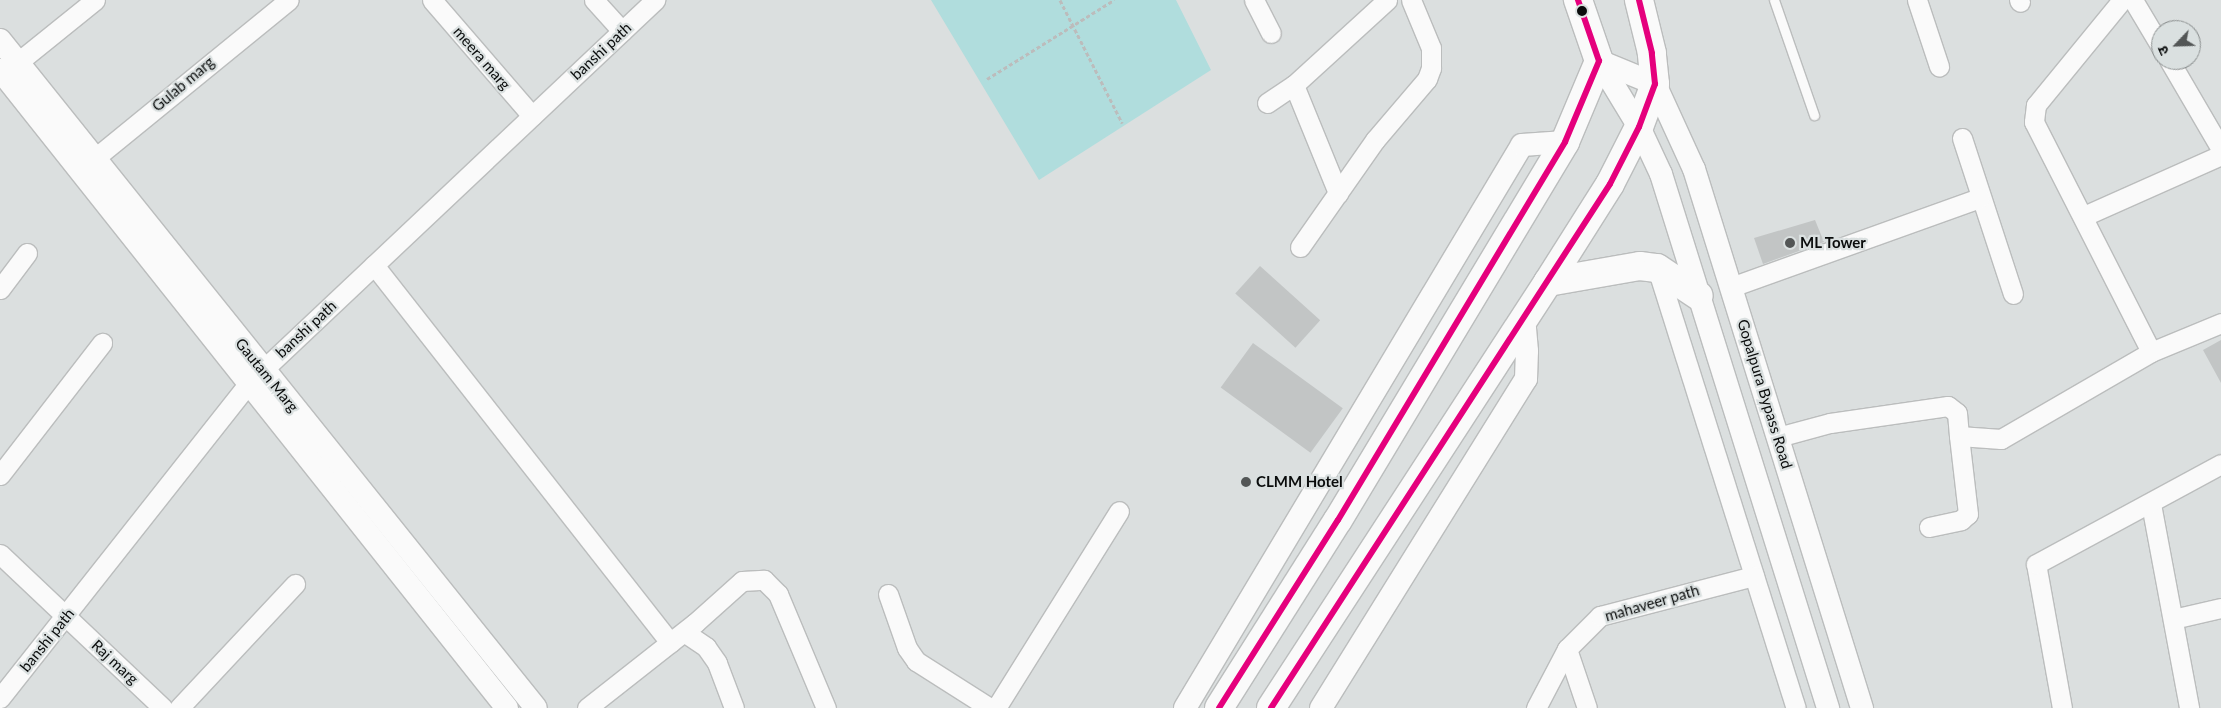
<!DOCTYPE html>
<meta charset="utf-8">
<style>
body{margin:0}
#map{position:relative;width:2221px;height:708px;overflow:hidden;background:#dbdfdf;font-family:Lato,"Noto Sans Devanagari",sans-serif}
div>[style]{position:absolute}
.green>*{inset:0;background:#b0dddd}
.building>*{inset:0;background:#c2c5c5;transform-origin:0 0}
.path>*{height:3px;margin-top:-1.5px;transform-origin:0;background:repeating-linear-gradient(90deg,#bcbcbc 0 4px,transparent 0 6.5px)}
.roads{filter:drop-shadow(1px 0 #bbbdbd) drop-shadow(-1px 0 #bbbdbd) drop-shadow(0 1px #bbbdbd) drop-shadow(0 -1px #bbbdbd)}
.service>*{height:9px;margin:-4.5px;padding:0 4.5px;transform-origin:4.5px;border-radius:4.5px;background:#fafafa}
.minor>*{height:19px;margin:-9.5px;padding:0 9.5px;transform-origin:9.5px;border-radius:9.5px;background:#fafafa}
.tertiary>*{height:22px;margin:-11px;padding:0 11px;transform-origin:11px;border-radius:11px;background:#fafafa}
.trunk>*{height:28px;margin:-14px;padding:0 14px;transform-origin:14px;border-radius:14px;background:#fafafa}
.bus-1>*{height:6px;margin:-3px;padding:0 3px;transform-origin:3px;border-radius:3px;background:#e5007d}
.dots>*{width:14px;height:14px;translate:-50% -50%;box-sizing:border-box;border:2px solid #dae0e0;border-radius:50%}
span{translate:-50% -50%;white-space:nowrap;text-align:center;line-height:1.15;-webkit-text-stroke:4.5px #dae0e0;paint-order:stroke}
.street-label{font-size:15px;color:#0a0c0c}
.poi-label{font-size:15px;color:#0a0c0c;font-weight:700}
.left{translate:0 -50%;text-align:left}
.north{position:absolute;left:2151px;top:20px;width:50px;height:50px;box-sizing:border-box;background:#dae0e0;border:1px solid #878b8b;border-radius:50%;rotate:246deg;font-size:14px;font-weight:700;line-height:20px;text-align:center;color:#0a0c0c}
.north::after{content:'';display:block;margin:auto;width:18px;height:22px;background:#535656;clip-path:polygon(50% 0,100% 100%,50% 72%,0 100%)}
</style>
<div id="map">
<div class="green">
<div style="clip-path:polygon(931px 0,1176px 0,1211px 70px,1039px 180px)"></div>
</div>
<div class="building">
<div style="clip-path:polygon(1815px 220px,1824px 242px,1763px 264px,1754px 238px)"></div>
<div style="left:1260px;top:266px;width:81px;height:37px;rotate:42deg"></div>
<div style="clip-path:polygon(2221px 340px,2221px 383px,2203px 350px)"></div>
<div style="left:1253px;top:343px;width:111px;height:55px;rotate:36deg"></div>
</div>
<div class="path">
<div style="left:1060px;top:0;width:138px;rotate:63.2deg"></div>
<div style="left:987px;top:79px;width:150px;rotate:-31.9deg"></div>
</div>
<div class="roads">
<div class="service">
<div style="left:1774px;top:0;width:122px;rotate:70.8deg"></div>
</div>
<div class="minor">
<div style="left:432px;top:0;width:153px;rotate:49.2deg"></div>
<div style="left:594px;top:0;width:42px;rotate:47.9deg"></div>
<div style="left:1254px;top:0;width:37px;rotate:63deg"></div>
<div style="left:1917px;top:0;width:70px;rotate:71.6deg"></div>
<div style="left:2019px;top:0;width:2px;rotate:63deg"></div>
<div style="left:2122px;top:0;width:136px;rotate:129.3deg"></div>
<div style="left:2036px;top:105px;width:17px;rotate:97deg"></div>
<div style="left:2034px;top:122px;width:258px;rotate:63deg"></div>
<div style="left:2133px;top:0;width:55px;rotate:59.2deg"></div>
<div style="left:2169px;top:60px;width:103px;rotate:59.7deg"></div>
<div style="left:7px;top:71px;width:113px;rotate:-38.9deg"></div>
<div style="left:1294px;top:85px;width:117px;rotate:67.8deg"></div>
<div style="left:1267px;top:103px;width:32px;rotate:-34deg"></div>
<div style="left:1294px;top:85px;width:126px;rotate:-42.4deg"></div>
<div style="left:1962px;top:138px;width:164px;rotate:71.9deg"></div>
<div style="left:84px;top:167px;width:264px;rotate:-39.2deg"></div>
<div style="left:2084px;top:216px;width:150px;rotate:-24deg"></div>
<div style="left:1300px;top:247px;width:131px;rotate:-55deg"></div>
<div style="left:1375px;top:140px;width:80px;rotate:-49.6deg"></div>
<div style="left:1427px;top:79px;width:12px;rotate:-70deg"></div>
<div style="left:1431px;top:68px;width:20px;rotate:-90deg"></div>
<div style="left:1431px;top:48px;width:52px;rotate:-112.6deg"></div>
<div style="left:374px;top:265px;width:480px;rotate:51.9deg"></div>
<div style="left:1657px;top:268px;width:461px;rotate:72.5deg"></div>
<div style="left:1731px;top:287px;width:264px;rotate:-19.7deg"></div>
<div style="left:0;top:289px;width:45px;rotate:-53.1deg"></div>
<div style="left:1778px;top:437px;width:54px;rotate:-15.1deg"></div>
<div style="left:1830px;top:423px;width:119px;rotate:-8.2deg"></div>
<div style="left:1948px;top:406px;width:11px;rotate:38deg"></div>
<div style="left:1957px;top:413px;width:23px;rotate:85deg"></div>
<div style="left:1959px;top:436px;width:42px;rotate:4.1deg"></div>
<div style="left:2001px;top:439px;width:173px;rotate:-30.1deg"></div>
<div style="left:2151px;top:352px;width:76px;rotate:-22.5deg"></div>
<div style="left:0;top:475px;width:167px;rotate:-52.3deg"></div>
<div style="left:2151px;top:504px;width:208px;rotate:79.4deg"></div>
<div style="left:1929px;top:527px;width:33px;rotate:-12deg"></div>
<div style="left:1961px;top:520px;width:9px;rotate:-41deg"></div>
<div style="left:1968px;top:514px;width:79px;rotate:-96.6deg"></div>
<div style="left:0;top:554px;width:224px;rotate:43.4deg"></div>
<div style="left:888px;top:594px;width:57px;rotate:70.6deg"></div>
<div style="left:907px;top:648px;width:16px;rotate:55deg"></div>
<div style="left:916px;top:661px;width:88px;rotate:32.4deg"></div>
<div style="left:2173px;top:619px;width:49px;rotate:-12.9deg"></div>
<div style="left:684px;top:632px;width:27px;rotate:34deg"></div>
<div style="left:706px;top:647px;width:19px;rotate:55deg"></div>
<div style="left:717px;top:663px;width:48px;rotate:69.3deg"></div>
<div style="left:1567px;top:649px;width:62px;rotate:71.3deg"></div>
<div style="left:0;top:698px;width:400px;rotate:-51.7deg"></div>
<div style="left:248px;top:384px;width:560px;rotate:-43.33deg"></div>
<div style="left:179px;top:708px;width:170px;rotate:-46.9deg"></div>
<div style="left:587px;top:708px;width:137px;rotate:-38.2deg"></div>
<div style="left:695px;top:623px;width:63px;rotate:-41.8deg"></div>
<div style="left:742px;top:581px;width:22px;rotate:-3deg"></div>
<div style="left:764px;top:580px;width:20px;rotate:45deg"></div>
<div style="left:778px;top:594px;width:124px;rotate:67.2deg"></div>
<div style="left:996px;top:708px;width:232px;rotate:-58deg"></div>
<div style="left:1536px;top:708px;width:67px;rotate:-62.3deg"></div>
<div style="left:1567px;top:649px;width:47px;rotate:-45deg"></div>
<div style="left:1600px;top:616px;width:159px;rotate:-14.6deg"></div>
<div style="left:2062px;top:708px;width:146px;rotate:-100.2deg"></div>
<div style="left:2036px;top:564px;width:210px;rotate:-28.4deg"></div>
</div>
<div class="tertiary">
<div style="left:0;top:40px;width:856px;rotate:51.26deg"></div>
<div style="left:1599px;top:61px;width:61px;rotate:22.3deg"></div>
<div style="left:1655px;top:84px;width:94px;rotate:65.4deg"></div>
<div style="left:1694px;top:169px;width:565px;rotate:72.69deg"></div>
<div style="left:1599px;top:61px;width:77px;rotate:58.8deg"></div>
<div style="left:1639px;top:127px;width:52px;rotate:64.9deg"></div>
<div style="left:1661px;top:174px;width:560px;rotate:72.63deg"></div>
<div style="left:0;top:70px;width:815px;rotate:51.53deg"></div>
<div style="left:1185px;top:708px;width:656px;rotate:-59.1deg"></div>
<div style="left:1522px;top:145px;width:43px;rotate:-4deg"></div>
<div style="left:1321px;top:708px;width:388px;rotate:-58.1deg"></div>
<div style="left:1526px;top:379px;width:28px;rotate:-88deg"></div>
<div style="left:1527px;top:351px;width:32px;rotate:-95deg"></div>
</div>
<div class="trunk">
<div style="left:1548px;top:282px;width:93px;rotate:-9.9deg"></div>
<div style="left:1640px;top:266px;width:17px;rotate:7deg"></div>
<div style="left:1657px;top:268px;width:50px;rotate:33.7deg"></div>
<div style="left:1219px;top:708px;width:222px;rotate:-57.7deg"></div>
<div style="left:1338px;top:520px;width:441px;rotate:-59deg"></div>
<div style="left:1565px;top:142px;width:88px;rotate:-67.2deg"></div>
<div style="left:1599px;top:61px;width:65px;rotate:-109deg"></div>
<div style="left:1271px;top:708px;width:508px;rotate:-56.97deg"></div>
<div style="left:1548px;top:282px;width:116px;rotate:-57.7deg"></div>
<div style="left:1610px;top:184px;width:64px;rotate:-63deg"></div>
<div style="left:1639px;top:127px;width:46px;rotate:-69.6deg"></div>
<div style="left:1655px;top:84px;width:31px;rotate:-96deg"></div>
<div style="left:1652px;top:53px;width:55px;rotate:-103.8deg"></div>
</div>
</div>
<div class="bus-1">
<div style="left:1219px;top:708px;width:222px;rotate:-57.7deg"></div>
<div style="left:1338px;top:520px;width:441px;rotate:-59deg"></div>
<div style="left:1565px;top:142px;width:88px;rotate:-67.2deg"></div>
<div style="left:1599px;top:61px;width:65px;rotate:-109deg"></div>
<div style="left:1271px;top:708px;width:624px;rotate:-57.1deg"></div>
<div style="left:1610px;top:184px;width:64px;rotate:-63deg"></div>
<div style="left:1639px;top:127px;width:46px;rotate:-69.6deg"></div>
<div style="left:1655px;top:84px;width:31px;rotate:-96deg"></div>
<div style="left:1652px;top:53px;width:55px;rotate:-103.8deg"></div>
</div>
<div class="dots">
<div style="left:1582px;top:11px;background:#0a0c0c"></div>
<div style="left:1790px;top:243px;background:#535656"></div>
<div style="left:1246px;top:482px;background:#535656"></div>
</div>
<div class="street-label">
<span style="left:601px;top:51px;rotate:-43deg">banshi path</span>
<span style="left:482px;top:58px;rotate:49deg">meera marg</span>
<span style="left:183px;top:84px;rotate:-40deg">Gulab marg</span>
<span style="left:306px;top:329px;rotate:-43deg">banshi path</span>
<span style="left:267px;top:375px;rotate:51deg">Gautam Marg</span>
<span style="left:1765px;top:394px;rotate:73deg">Gopalpura Bypass Road</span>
<span style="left:1652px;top:603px;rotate:-16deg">mahaveer path</span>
<span style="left:47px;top:640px;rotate:-51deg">banshi path</span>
<span style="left:115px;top:662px;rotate:43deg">Raj marg</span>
</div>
<div class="poi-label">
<span class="left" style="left:1800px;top:243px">ML Tower</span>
<span class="left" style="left:1256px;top:482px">CLMM Hotel</span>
</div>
<div class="north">उ</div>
</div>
